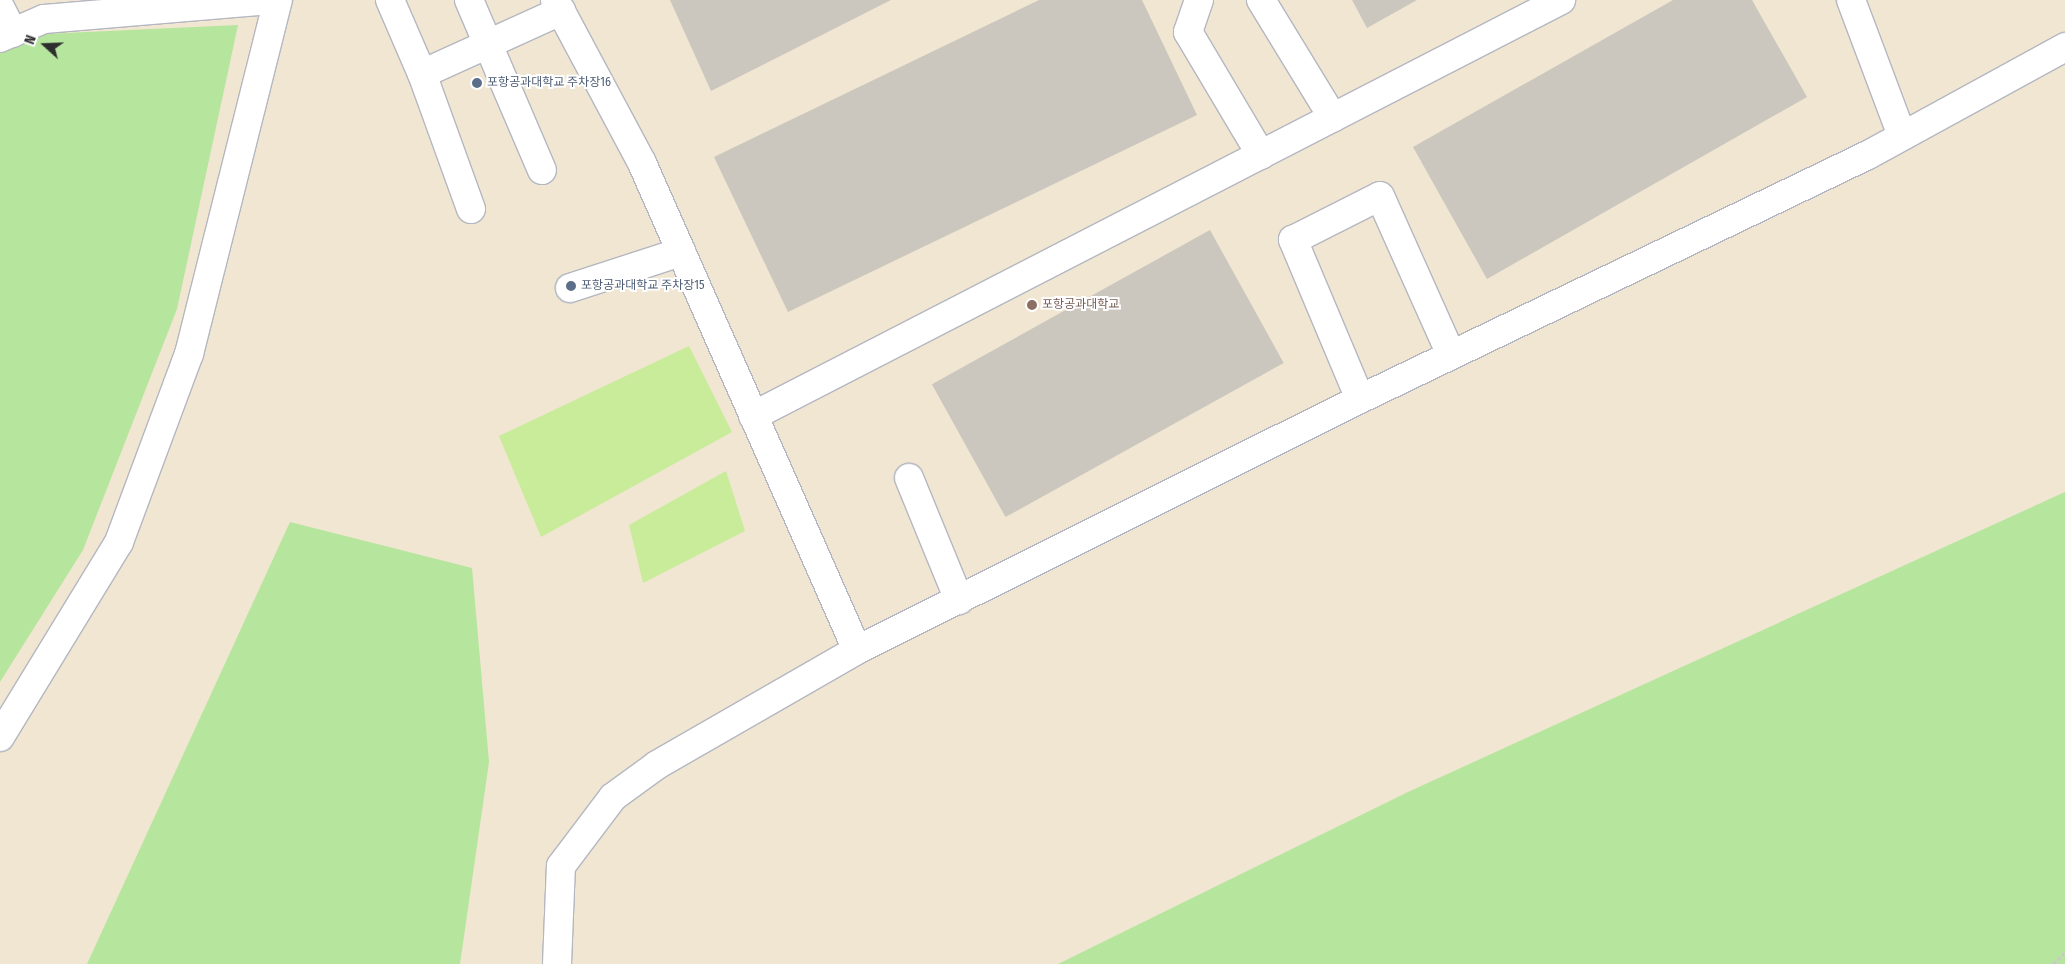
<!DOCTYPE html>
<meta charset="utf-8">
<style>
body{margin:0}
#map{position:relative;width:2065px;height:964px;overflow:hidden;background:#efe9e1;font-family:"Fira Sans Condensed","Noto Sans KR",sans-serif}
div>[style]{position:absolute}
.education>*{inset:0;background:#f0e6d1}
.green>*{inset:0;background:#b6e59e}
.pitch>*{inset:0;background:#c9ec9a}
.building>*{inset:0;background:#cbc7bf;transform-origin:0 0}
.path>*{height:3px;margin-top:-1.5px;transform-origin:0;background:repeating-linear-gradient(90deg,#c9c9c9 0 4px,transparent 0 6.5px)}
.roads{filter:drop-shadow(1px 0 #b4b7c1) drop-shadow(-1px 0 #b4b7c1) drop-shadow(0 1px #b4b7c1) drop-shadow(0 -1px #b4b7c1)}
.minor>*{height:28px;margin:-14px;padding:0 14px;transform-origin:14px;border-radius:14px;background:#fff}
.dots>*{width:14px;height:14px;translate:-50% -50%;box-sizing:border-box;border:2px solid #fff;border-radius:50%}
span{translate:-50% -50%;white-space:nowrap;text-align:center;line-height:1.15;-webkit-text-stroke:4px #fff;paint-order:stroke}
.service-label{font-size:12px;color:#4e5e75}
.left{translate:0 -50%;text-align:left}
.education-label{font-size:12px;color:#785e54}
.north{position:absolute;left:20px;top:20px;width:50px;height:50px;-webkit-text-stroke:4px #fff;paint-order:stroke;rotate:290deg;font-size:14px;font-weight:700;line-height:20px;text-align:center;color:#2e2e2e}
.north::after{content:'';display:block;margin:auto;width:18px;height:22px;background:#2e2e2e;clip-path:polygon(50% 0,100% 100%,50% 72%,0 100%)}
</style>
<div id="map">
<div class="education">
<div style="clip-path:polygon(0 0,2065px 0,2065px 609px,1378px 964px,0 964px)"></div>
</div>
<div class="green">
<div style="clip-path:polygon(238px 25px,177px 309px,83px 550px,0 682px,0 47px,22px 35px)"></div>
<div style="clip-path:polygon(2065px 492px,2065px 964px,1058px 964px,1408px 792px)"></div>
<div style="clip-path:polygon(290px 522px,472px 568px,489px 762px,460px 964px,87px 964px)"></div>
</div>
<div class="pitch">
<div style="clip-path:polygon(689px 346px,732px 432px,541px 537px,499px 436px)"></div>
<div style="clip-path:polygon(726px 471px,745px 531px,643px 583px,629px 525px)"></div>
</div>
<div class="building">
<div style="clip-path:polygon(670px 0,891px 0,711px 91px)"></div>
<div style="clip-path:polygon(1039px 0,1142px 0,1197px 115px,788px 312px,714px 157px)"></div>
<div style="clip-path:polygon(1352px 0,1417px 0,1367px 28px)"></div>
<div style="clip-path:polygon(1673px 0,1752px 0,1807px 97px,1487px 279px,1413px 147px)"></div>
<div style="left:1210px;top:230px;width:152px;height:318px;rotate:61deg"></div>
</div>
<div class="path">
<div style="left:2053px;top:964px;width:16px;rotate:-43deg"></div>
</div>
<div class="roads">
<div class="minor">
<div style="left:390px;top:0;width:81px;rotate:66.6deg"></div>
<div style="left:469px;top:0;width:185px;rotate:66.8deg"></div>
<div style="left:555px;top:0;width:185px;rotate:61.9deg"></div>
<div style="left:642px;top:163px;width:532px;rotate:66.18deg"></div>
<div style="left:1199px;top:0;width:34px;rotate:109deg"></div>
<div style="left:1188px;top:32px;width:143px;rotate:59.3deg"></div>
<div style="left:1261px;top:0;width:138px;rotate:58.6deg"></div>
<div style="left:1851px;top:0;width:145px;rotate:69.4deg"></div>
<div style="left:0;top:7px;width:29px;rotate:63deg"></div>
<div style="left:0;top:38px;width:48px;rotate:-23.4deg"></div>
<div style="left:44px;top:19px;width:227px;rotate:-4.8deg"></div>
<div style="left:471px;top:209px;width:144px;rotate:-109.9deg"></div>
<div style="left:422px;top:74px;width:153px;rotate:-24.4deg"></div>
<div style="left:570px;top:288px;width:117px;rotate:-18deg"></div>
<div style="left:1360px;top:399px;width:173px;rotate:-112.8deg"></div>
<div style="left:1293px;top:240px;width:97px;rotate:-26.8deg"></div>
<div style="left:1380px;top:196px;width:174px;rotate:65.9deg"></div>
<div style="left:753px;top:416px;width:909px;rotate:-27.24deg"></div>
<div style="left:909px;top:478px;width:132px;rotate:67.7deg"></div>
<div style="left:0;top:737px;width:228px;rotate:-58.6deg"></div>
<div style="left:119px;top:542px;width:201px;rotate:-69.6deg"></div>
<div style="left:189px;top:354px;width:365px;rotate:-75.9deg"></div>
<div style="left:557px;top:964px;width:98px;rotate:-87.7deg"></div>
<div style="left:561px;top:866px;width:86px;rotate:-53deg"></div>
<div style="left:613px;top:797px;width:54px;rotate:-36deg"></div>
<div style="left:657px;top:765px;width:231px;rotate:-29.9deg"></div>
<div style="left:857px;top:650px;width:562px;rotate:-26.52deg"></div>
<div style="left:1360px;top:399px;width:564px;rotate:-25.66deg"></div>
<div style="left:1868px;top:155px;width:225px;rotate:-28.7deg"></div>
</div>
</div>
<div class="dots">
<div style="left:477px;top:83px;background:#5c6f8a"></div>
<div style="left:571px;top:286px;background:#5c6f8a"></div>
<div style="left:1032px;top:305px;background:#8d6e63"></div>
</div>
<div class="service-label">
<span class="left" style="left:487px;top:83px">포항공과대학교 주차장16</span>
<span class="left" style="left:581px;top:286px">포항공과대학교 주차장15</span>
</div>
<div class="education-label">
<span class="left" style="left:1042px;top:305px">포항공과대학교</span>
</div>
<div class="north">N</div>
</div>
